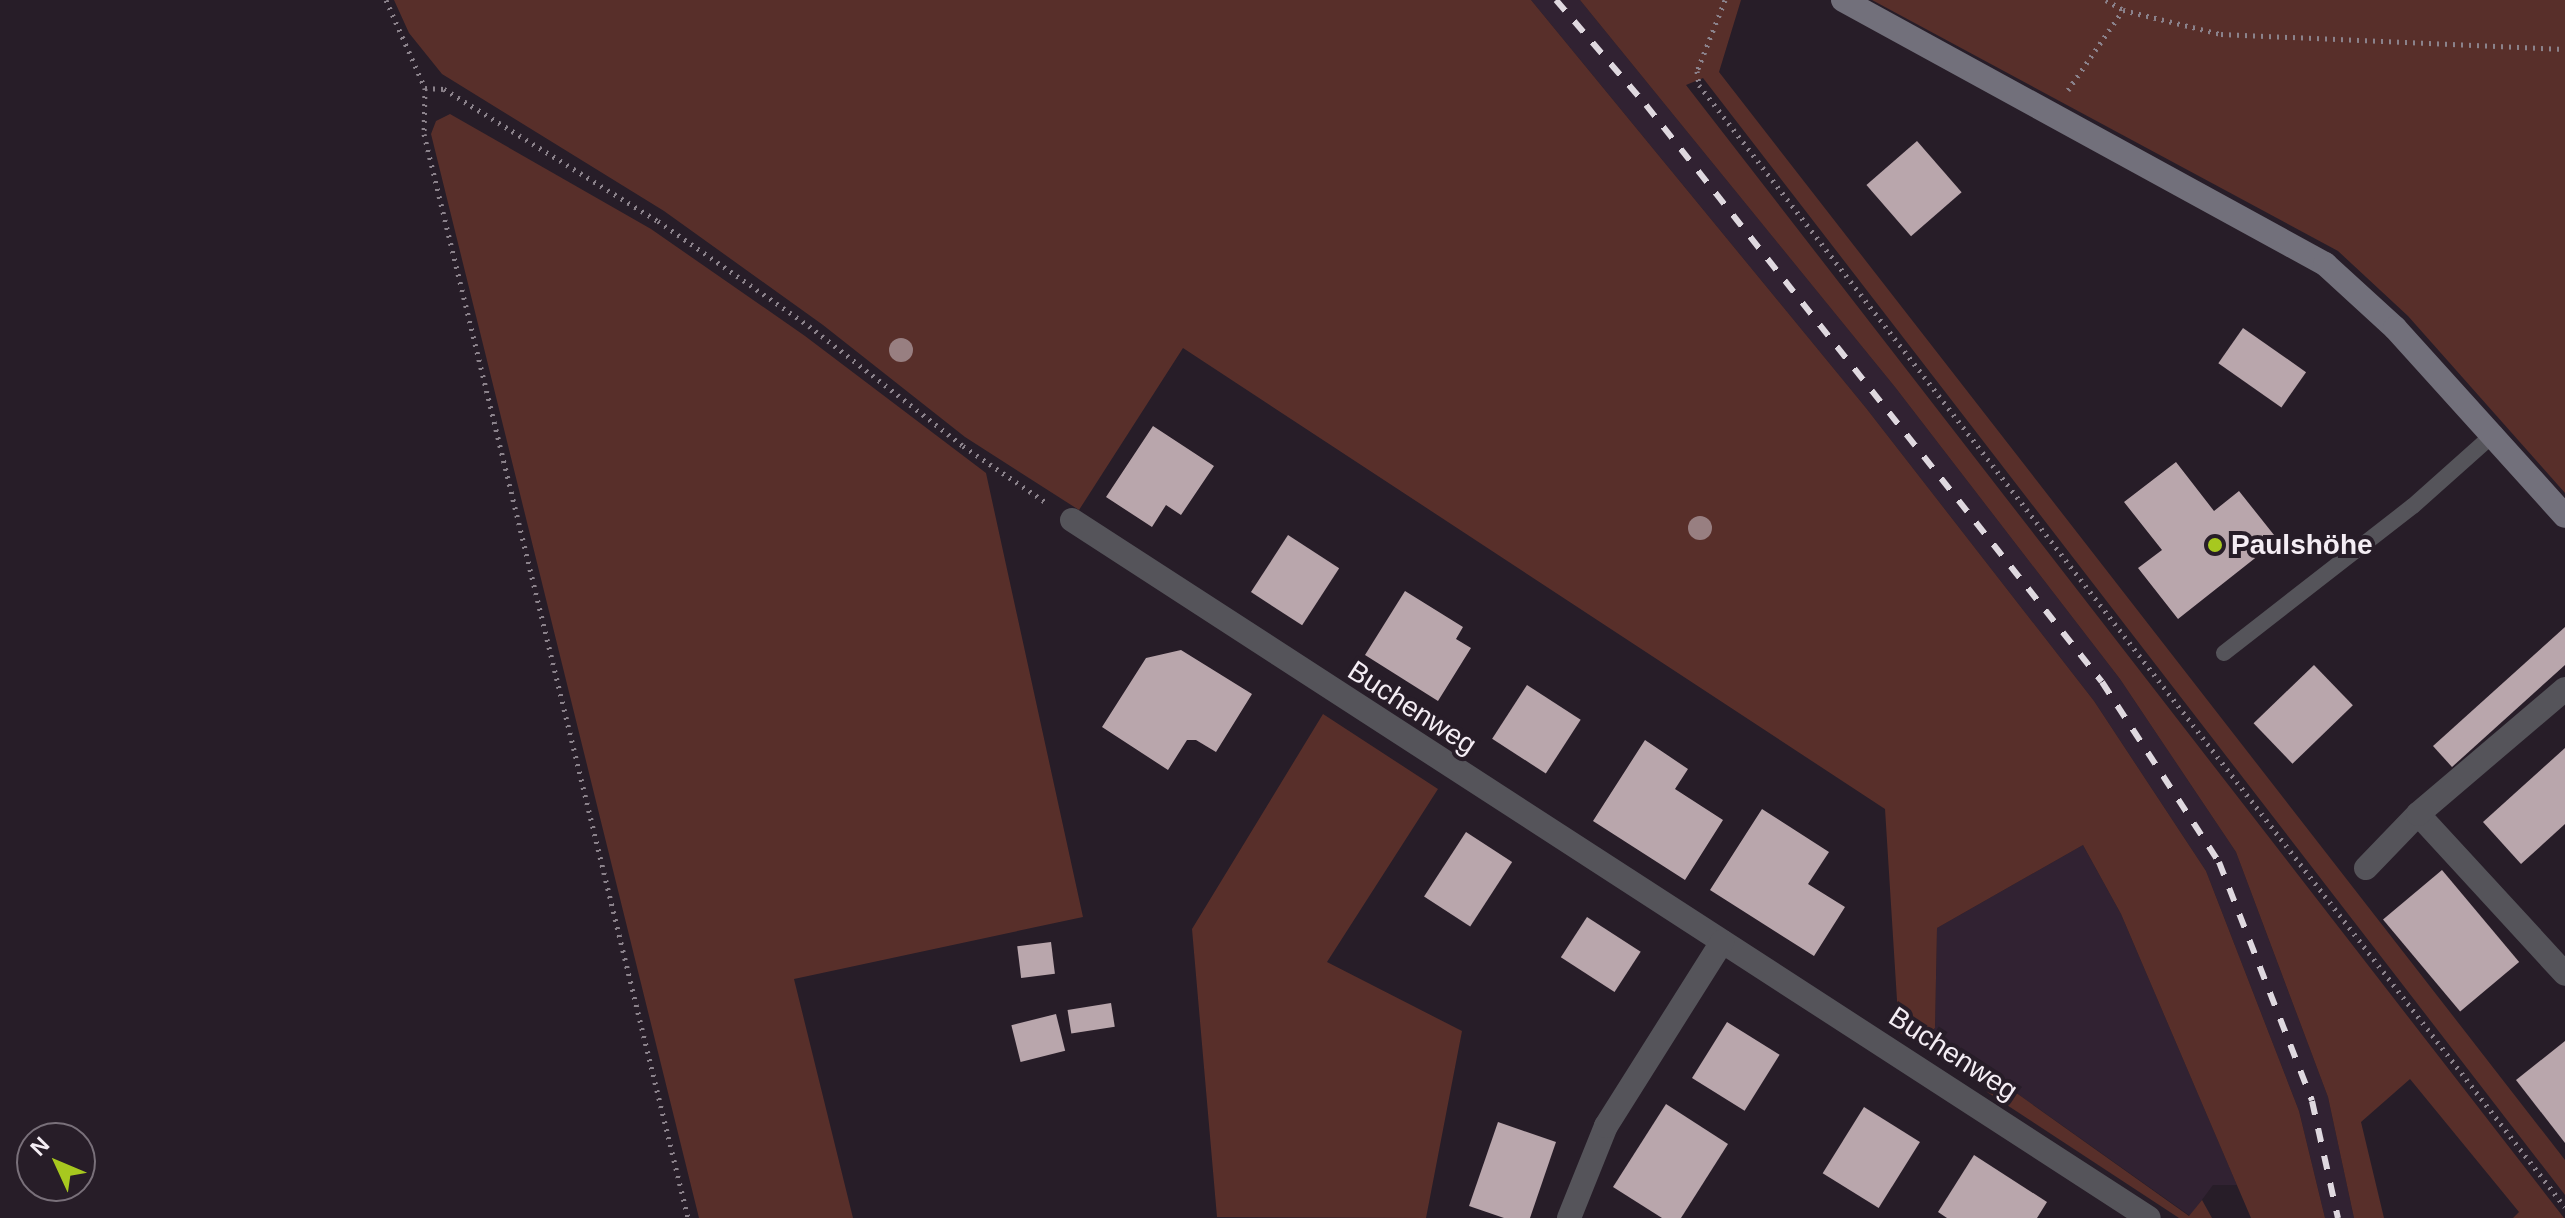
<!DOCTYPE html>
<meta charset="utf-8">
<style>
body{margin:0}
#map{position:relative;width:2565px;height:1218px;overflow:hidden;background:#271d28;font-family:Helvetica,sans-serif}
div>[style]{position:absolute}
.built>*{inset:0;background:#312232}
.green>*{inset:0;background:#582f2a}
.building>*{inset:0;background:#b9a6ac;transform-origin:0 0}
.path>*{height:5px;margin-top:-2.5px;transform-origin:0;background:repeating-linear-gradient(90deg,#8b828b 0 2px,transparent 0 8px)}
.lane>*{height:16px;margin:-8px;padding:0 8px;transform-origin:8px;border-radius:8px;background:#55545a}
.street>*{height:24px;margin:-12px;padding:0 12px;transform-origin:12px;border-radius:12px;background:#55545a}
.secondary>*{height:24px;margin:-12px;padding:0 12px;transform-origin:12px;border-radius:12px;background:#72707b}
.rail>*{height:6px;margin-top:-3px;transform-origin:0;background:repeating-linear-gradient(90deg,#dfd8df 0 14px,transparent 0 28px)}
.trees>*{width:24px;height:24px;margin:-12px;border-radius:50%;background:#987f81}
.dots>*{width:22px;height:22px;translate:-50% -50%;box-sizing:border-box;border:4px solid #271d28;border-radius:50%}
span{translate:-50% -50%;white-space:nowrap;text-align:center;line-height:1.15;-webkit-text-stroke:8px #271d28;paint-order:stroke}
.poi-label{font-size:28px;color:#f4edf4;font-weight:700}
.left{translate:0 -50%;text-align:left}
.street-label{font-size:28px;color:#f4edf4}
.north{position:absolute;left:16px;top:1122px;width:80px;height:80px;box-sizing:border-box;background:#271d28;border:2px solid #79707a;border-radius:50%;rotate:314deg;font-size:22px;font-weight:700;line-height:32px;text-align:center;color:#f4edf4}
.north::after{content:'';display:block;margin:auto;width:28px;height:36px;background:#a7c81f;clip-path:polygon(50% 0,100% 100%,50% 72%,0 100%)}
</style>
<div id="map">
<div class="built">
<div style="clip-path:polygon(1531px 0,1580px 0,1895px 387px,2120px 679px,2236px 852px,2328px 1097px,2354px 1218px,2325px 1218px,2299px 1111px,2206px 871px,2094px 701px,1866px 408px)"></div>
<div style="clip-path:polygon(2083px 845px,2121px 914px,2237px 1185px,2213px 1185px,2190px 1216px,1977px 1065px,1947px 1054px,1928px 1034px,1935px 1028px,1937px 928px)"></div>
</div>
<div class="green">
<div style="clip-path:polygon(394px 0,1531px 0,1866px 408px,2094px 701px,2206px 871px,2299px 1111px,2325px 1218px,2251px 1218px,2121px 914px,2083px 845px,1937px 928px,1935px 1028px,1915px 1044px,1899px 1032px,1885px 809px,1183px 348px,1079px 510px,965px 437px,823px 325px,664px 211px,442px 74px,409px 33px)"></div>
<div style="clip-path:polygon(1580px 0,1741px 0,1719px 72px,2565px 1160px,2565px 1195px,1703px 78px,1686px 85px,2564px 1218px,2513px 1218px,2519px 1212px,2410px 1079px,2361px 1122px,2384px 1218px,2354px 1218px,2328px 1097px,2236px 852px,2120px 679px,1895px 387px)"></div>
<div style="clip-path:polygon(1872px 0,2565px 0,2565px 493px,2408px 316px,2338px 251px)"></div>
<div style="clip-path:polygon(450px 114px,651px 229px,805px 336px,986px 473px,1083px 917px,794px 979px,853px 1218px,699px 1218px,431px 134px,436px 121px)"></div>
<div style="clip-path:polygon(1323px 714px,1438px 789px,1327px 962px,1462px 1031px,1426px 1218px,1217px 1217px,1192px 929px)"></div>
<div style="clip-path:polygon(1977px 1065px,2189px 1216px,2202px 1200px,2212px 1218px,2179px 1218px,1987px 1092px)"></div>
</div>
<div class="building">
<div style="left:1917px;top:141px;width:68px;height:67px;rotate:49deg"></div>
<div style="left:2243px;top:328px;width:77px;height:43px;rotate:35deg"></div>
<div style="clip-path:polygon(1153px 426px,1214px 466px,1181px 515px,1166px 505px,1152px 527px,1106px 497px)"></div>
<div style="clip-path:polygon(2176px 462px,2214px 511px,2239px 491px,2278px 540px,2178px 619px,2138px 568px,2162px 550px,2124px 502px)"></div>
<div style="left:1288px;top:535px;width:61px;height:68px;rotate:33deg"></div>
<div style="clip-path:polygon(1405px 591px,1463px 627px,1456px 639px,1471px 648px,1438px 701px,1365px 655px)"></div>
<div style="clip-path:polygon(2565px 627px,2565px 665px,2452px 767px,2433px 746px)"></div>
<div style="clip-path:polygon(1181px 650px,1252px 694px,1216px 752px,1196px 740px,1187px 740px,1168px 770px,1102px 727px,1146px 658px)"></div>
<div style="left:2314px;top:665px;width:56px;height:84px;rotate:46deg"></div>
<div style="left:1527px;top:685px;width:64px;height:64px;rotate:33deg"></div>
<div style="clip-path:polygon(1645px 740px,1688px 769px,1675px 789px,1723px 820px,1685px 880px,1593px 821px)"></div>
<div style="clip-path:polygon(2565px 748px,2565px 824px,2521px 864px,2483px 822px)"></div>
<div style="clip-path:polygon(1762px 809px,1829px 852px,1808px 884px,1845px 907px,1814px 956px,1710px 890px)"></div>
<div style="left:1466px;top:832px;width:55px;height:77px;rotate:33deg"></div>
<div style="left:2442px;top:870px;width:120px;height:77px;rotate:50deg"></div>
<div style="left:1587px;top:917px;width:64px;height:48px;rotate:33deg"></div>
<div style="left:1051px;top:942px;width:32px;height:34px;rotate:83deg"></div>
<div style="left:1111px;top:1003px;width:24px;height:44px;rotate:81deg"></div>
<div style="left:1056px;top:1014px;width:38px;height:46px;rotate:76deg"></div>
<div style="left:1727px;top:1022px;width:62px;height:66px;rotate:32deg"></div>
<div style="clip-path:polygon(2565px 1041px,2565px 1143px,2516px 1080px)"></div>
<div style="clip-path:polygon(1666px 1104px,1728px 1144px,1681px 1218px,1662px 1218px,1613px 1187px)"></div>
<div style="left:1864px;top:1107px;width:66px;height:78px;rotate:32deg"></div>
<div style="clip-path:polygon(1498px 1122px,1556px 1142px,1530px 1218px,1504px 1218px,1469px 1206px)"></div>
<div style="clip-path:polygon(1974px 1155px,2047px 1202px,2037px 1218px,1947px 1218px,1938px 1212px)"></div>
</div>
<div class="path">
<div style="left:386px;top:0;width:96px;rotate:66.1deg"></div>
<div style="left:425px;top:88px;width:46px;rotate:91.2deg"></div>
<div style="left:424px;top:134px;width:1116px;rotate:76.31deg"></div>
<div style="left:1725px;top:0;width:76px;rotate:111.5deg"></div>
<div style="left:1697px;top:71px;width:14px;rotate:82deg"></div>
<div style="left:1699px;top:85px;width:1417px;rotate:52.34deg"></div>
<div style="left:2106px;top:0;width:20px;rotate:30deg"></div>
<div style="left:2123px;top:10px;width:101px;rotate:13.8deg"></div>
<div style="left:2221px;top:34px;width:344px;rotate:2.5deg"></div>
<div style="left:425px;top:88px;width:19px;rotate:3deg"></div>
<div style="left:444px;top:89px;width:251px;rotate:31.7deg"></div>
<div style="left:658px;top:221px;width:184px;rotate:34.8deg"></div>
<div style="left:809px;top:326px;width:195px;rotate:37.9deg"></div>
<div style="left:963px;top:446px;width:102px;rotate:34.2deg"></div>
<div style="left:2068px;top:90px;width:97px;rotate:-55.5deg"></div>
</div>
<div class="lane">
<div style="left:2224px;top:653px;width:239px;rotate:-37.9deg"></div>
<div style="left:2413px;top:506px;width:110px;rotate:-41.7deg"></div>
</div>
<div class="street">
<div style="left:1072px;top:520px;width:1283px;rotate:32.95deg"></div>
<div style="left:2418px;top:814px;width:217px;rotate:47.4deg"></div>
<div style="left:2366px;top:868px;width:75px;rotate:-46.1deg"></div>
<div style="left:2418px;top:814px;width:193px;rotate:-40.4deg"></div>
<div style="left:1569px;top:1218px;width:99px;rotate:-68.1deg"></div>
<div style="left:1606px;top:1126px;width:218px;rotate:-57.8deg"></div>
</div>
<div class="secondary">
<div style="left:1843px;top:0;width:550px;rotate:28.71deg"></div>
<div style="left:2325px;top:264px;width:95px;rotate:42.4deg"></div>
<div style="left:2395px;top:328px;width:253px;rotate:47.9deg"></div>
</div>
<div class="rail">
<div style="left:1556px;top:0;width:138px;rotate:49.4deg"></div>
<div style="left:1646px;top:105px;width:735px;rotate:51.68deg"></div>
<div style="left:2102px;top:682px;width:215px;rotate:57deg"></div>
<div style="left:2219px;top:862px;width:256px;rotate:68.7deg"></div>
<div style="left:2312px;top:1101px;width:120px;rotate:77.5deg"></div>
</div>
<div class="trees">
<div style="left:901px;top:350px"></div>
<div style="left:1700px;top:528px"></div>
</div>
<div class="dots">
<div style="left:2215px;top:545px;background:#a7c81f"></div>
</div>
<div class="poi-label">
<span class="left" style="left:2231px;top:545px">Paulshöhe</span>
</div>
<div class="street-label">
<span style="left:1412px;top:708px;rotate:33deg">Buchenweg</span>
<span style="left:1953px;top:1054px;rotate:33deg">Buchenweg</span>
</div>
<div class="north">N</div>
</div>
